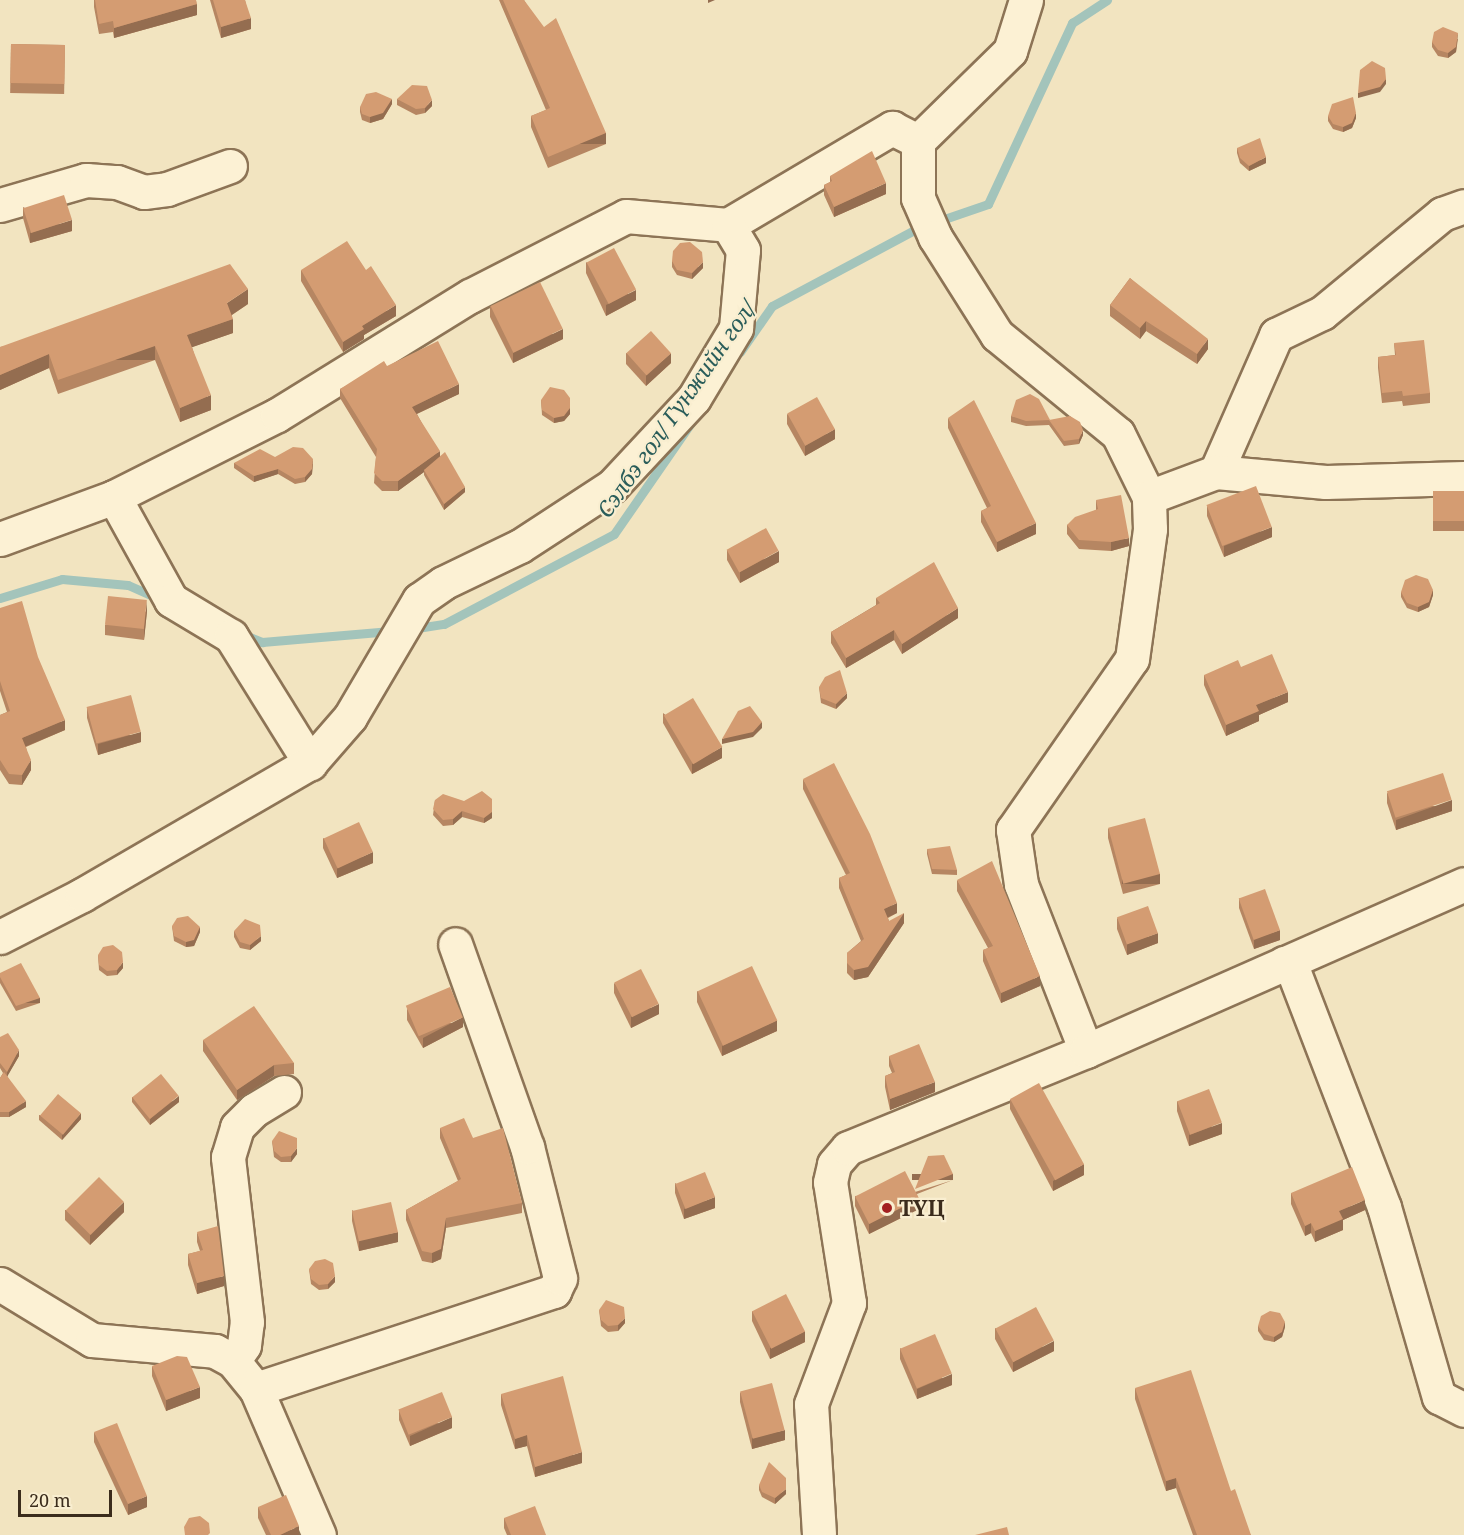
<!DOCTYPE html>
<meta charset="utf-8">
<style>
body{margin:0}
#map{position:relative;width:1464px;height:1535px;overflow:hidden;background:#f2e4c0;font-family:"Noto Serif",serif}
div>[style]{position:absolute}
.stream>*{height:9px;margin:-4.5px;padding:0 4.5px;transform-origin:4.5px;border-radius:4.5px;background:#a3c4bb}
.roads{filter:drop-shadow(2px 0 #8d7456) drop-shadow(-2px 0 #8d7456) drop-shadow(0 2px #8d7456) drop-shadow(0 -2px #8d7456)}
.street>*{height:33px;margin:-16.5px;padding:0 16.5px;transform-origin:16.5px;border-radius:16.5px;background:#fcf1d4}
.wall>*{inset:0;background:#b68662;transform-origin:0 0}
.shaded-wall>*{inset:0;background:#946d50;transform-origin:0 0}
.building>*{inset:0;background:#d49c72;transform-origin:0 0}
.dots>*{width:16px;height:16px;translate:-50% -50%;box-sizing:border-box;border:3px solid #f9eed0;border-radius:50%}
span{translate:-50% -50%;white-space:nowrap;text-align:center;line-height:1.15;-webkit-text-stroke:4.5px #f9eed0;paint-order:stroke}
.poi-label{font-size:21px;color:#3b2c1c;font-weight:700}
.left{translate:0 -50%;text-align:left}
.water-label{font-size:22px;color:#2a5d5a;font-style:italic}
.scale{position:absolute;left:18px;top:1490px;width:94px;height:27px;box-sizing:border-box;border:3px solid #3b2c1c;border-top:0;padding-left:8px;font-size:18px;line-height:21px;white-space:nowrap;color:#3b2c1c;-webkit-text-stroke:4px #f9eed0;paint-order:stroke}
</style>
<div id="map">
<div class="stream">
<div style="left:740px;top:352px;width:56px;rotate:-55.2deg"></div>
<div style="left:772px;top:306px;width:166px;rotate:-28.1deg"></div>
<div style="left:918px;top:228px;width:74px;rotate:-18.9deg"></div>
<div style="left:988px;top:204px;width:200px;rotate:-65.1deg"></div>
<div style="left:1072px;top:23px;width:42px;rotate:-33.3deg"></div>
<div style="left:0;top:598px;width:65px;rotate:-17deg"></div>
<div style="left:62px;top:579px;width:66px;rotate:5.2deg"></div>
<div style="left:128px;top:585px;width:35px;rotate:24deg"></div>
<div style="left:411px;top:629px;width:33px;rotate:-9deg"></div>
<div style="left:444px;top:624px;width:192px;rotate:-27.9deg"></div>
<div style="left:614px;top:534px;width:135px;rotate:-55.3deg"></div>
<div style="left:242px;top:634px;width:22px;rotate:22deg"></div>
<div style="left:262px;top:642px;width:129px;rotate:-4.9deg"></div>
</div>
<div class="roads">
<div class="street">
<div style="left:1026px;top:0;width:53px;rotate:107.4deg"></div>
<div style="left:1010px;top:51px;width:129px;rotate:135.6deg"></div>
<div style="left:918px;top:141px;width:57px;rotate:90deg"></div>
<div style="left:918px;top:198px;width:43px;rotate:66.4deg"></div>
<div style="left:935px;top:237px;width:116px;rotate:57.7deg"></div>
<div style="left:997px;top:335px;width:156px;rotate:39.3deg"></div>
<div style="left:1118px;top:434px;width:70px;rotate:63.8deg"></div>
<div style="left:0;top:205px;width:90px;rotate:-16.2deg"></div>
<div style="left:86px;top:180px;width:31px;rotate:4deg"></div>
<div style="left:117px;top:182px;width:29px;rotate:20deg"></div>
<div style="left:144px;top:192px;width:23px;rotate:-7deg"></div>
<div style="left:167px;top:189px;width:67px;rotate:-20.1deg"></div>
<div style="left:1216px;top:472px;width:150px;rotate:-66.3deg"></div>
<div style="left:1276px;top:335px;width:51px;rotate:-25.6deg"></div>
<div style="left:1322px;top:313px;width:156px;rotate:-39.5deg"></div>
<div style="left:1442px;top:214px;width:23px;rotate:-20deg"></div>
<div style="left:114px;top:497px;width:118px;rotate:61deg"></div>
<div style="left:171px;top:600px;width:70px;rotate:31deg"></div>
<div style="left:231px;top:636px;width:150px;rotate:58.1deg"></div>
<div style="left:0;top:539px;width:121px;rotate:-20.2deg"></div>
<div style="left:114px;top:497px;width:182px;rotate:-26.7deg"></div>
<div style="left:277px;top:415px;width:227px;rotate:-31.7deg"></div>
<div style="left:470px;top:296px;width:175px;rotate:-27.1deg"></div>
<div style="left:626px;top:216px;width:102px;rotate:5deg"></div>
<div style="left:728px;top:225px;width:191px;rotate:-30.6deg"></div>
<div style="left:892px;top:128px;width:29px;rotate:27deg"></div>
<div style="left:0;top:937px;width:92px;rotate:-27.1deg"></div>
<div style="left:82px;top:895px;width:263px;rotate:-30.1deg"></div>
<div style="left:310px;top:763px;width:61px;rotate:-49deg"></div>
<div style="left:350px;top:717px;width:136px;rotate:-59.5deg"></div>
<div style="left:419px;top:600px;width:29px;rotate:-35deg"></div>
<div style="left:443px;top:583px;width:85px;rotate:-25.7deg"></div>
<div style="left:520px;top:546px;width:110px;rotate:-33.1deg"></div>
<div style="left:612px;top:486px;width:120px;rotate:-47deg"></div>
<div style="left:694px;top:398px;width:82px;rotate:-59deg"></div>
<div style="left:736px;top:328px;width:78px;rotate:-84.9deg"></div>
<div style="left:743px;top:250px;width:29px;rotate:-121deg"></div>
<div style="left:1284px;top:963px;width:11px;rotate:38deg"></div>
<div style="left:1293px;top:970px;width:254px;rotate:69deg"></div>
<div style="left:1384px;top:1207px;width:198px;rotate:73.9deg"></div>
<div style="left:1439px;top:1397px;width:28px;rotate:27deg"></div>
<div style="left:1086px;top:1051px;width:179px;rotate:-111.3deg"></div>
<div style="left:1021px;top:884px;width:55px;rotate:-98.4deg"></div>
<div style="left:1013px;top:830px;width:208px;rotate:-55.2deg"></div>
<div style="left:1132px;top:659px;width:131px;rotate:-82.1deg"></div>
<div style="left:1150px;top:529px;width:32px;rotate:-92deg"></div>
<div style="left:1149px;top:497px;width:72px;rotate:-20.5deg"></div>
<div style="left:1216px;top:472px;width:110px;rotate:5.2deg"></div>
<div style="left:1326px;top:482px;width:138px;rotate:-1.7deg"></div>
<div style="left:0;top:1284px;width:108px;rotate:31.3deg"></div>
<div style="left:92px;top:1340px;width:123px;rotate:5.1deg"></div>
<div style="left:215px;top:1351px;width:21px;rotate:29deg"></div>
<div style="left:233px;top:1361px;width:36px;rotate:51deg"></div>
<div style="left:256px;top:1389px;width:159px;rotate:66.7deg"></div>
<div style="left:233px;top:1361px;width:19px;rotate:-55deg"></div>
<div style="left:244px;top:1345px;width:23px;rotate:-83deg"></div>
<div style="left:247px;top:1322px;width:166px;rotate:-96.6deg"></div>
<div style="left:228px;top:1157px;width:31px;rotate:-73deg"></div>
<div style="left:237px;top:1127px;width:24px;rotate:-45deg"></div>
<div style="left:254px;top:1110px;width:35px;rotate:-31deg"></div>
<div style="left:256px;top:1389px;width:314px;rotate:-18.2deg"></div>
<div style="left:554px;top:1291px;width:14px;rotate:-65deg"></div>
<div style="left:560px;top:1278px;width:135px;rotate:-104.1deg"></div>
<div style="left:527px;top:1147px;width:215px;rotate:-109.5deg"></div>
<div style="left:819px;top:1534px;width:130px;rotate:-93.5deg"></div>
<div style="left:811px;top:1404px;width:108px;rotate:-69.4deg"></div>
<div style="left:849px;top:1303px;width:122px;rotate:-98.9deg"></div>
<div style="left:830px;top:1182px;width:18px;rotate:-77deg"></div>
<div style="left:834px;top:1164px;width:21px;rotate:-49deg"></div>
<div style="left:848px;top:1148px;width:257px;rotate:-22.2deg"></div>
<div style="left:1086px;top:1051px;width:413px;rotate:-23.8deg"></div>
</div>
</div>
<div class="wall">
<div style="clip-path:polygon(94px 0,196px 0,197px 15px,114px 38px,113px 32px,99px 34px,94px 7px)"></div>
<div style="clip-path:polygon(210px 0,245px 0,251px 29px,221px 38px)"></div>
<div style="clip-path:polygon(499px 0,524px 0,606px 144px,548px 168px,531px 127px,531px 116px,546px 110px)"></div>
<div style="clip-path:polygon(1458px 39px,1456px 52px,1448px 58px,1438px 56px,1432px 47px,1432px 42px)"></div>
<div style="left:11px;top:44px;width:54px;height:49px;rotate:1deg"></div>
<div style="clip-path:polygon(397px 99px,432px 106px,425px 113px,416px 115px,397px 105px)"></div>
<div style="clip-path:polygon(392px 104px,383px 119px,370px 123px,362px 120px,360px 112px,360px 107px)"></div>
<div style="clip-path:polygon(1328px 116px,1356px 118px,1352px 128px,1343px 132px,1333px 129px,1328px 121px)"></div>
<div style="clip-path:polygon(1237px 148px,1266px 163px,1249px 171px,1240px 163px,1237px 153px)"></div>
<div style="clip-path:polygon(830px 176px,886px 194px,834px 217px,824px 195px,824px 185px,830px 182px)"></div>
<div style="clip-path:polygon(23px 207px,72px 231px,30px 243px,23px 218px)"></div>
<div style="clip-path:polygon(672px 261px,703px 268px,692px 279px,677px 275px,672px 267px)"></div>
<div style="clip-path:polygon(586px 262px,636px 300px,606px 316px,586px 273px)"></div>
<div style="clip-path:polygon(301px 270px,396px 316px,364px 335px,364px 339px,343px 352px,301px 281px)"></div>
<div style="clip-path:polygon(1130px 278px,1208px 349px,1197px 364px,1146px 331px,1140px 339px,1110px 316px,1110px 305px)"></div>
<div style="clip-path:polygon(248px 304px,232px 315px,233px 333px,192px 347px,211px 410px,180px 422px,155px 360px,58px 394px,49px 368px,0 390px,0 347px)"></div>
<div style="clip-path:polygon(490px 306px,563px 339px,513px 363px,490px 317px)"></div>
<div style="clip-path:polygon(1394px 343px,1430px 393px,1430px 403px,1403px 406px,1402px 401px,1382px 403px,1378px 368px,1378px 357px,1395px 355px)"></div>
<div style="clip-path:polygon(626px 353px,671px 363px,646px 386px,626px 364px)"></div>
<div style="clip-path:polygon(387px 366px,459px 394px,417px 414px,440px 457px,465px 492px,444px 510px,424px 475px,424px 472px,398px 491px,382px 491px,374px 483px,376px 457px,340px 398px,340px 389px)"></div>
<div style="clip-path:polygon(570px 398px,570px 414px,564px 421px,554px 423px,542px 415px,541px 400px)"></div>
<div style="clip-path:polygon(787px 414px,835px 439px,805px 456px,787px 424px)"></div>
<div style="clip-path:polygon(1011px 416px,1050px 420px,1083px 435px,1079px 444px,1064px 446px,1049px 425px,1026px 426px,1011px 422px)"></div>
<div style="clip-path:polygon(948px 418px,1036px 534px,997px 552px,981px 522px,981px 511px,987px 508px,948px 428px)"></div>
<div style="clip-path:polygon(275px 457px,313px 464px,312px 474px,305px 482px,295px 484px,278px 474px,254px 482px,234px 468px,234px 463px)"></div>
<div style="left:1433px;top:491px;width:31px;height:40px"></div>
<div style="clip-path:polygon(1096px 500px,1129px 546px,1111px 551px,1079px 549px,1067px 534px,1067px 525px,1096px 510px)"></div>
<div style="clip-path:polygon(1207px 506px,1272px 537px,1224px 557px,1207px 516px)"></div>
<div style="clip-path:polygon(727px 550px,779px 562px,740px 583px,727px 560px)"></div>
<div style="clip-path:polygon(1401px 592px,1433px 595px,1429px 607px,1418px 612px,1407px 608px,1401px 597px)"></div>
<div style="clip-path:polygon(876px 598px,958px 618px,902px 654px,894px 640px,846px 668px,831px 643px,831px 632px,876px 605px)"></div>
<div style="clip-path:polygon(0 608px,65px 730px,26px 747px,31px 770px,22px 785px,9px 784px,0 770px,0 715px,7px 712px,0 691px)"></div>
<div style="clip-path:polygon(147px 611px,144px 640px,105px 635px,105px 625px)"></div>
<div style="clip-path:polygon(1204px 675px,1288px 702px,1259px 715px,1259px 721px,1226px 736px,1204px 685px)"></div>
<div style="clip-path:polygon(819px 687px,847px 698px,836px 709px,821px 703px)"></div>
<div style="clip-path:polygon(87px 708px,141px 742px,98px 755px,87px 718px)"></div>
<div style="clip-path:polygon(663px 713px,722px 758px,692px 774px,663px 723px)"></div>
<div style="clip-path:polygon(803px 779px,897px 913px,888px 918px,889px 921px,904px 923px,868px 977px,854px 980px,847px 973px,847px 953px,861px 941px,839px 888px,839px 878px,846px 875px,803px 789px)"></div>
<div style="clip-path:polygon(1387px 793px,1452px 811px,1396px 830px,1387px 803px)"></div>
<div style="clip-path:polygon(435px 800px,492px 818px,484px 823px,462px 817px,453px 825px,443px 826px,433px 815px)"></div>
<div style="clip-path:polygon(1108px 828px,1160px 884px,1123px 894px,1108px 838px)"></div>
<div style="clip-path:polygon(323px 838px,373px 863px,337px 878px,323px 848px)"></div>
<div style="clip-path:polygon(927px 849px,957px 870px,957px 875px,932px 874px,927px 854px)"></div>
<div style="clip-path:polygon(957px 880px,1040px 986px,1001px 1003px,983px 961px,983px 950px,988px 948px,957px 891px)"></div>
<div style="clip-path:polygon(1239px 898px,1280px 940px,1254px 949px,1239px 908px)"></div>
<div style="clip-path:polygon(1117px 918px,1158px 943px,1127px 955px,1117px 929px)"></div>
<div style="clip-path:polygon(172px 926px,200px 932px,194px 946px,186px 947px,174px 941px)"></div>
<div style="clip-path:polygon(234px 931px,261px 941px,250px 950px,240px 948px,234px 937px)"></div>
<div style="clip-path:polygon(98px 955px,123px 968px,117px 975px,107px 976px,99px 970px)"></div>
<div style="clip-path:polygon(0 973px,40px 1003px,16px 1011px,0 983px)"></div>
<div style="clip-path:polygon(614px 983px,659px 1014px,631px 1028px,614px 993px)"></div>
<div style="clip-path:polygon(697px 991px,777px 1031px,722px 1056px,697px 1002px)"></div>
<div style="clip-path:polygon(407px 1009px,463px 1027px,423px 1048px,407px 1020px)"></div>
<div style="clip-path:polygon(0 1037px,19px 1056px,7px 1076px,26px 1107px,9px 1117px,0 1117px,0 1078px,3px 1073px,0 1068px)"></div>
<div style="clip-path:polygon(203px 1040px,294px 1063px,294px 1074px,274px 1076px,237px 1100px,203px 1051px)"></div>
<div style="clip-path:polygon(889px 1056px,935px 1092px,890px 1110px,885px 1087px,885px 1076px,892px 1073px,889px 1066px)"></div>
<div style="clip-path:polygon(132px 1097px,179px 1102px,150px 1125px,132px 1102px)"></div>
<div style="clip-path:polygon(1010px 1099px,1084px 1175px,1053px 1191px,1010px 1109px)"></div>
<div style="clip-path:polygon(1177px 1101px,1222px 1134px,1189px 1146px,1177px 1111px)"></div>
<div style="clip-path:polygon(39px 1115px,81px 1119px,62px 1140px,39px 1120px)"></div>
<div style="clip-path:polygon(440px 1128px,473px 1138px,522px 1203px,522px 1213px,446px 1228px,441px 1259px,432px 1263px,422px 1261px,406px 1220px,406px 1210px,458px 1181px,440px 1138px)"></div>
<div style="clip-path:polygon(272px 1141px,297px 1154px,291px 1162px,281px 1162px,274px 1157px)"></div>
<div style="clip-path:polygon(953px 1180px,917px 1194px,919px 1209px,869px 1234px,855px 1206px,855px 1196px,915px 1192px)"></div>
<div style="clip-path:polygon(675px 1183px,715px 1208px,684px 1219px,675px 1193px)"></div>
<div style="clip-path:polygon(1291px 1193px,1365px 1210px,1343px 1220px,1343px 1230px,1315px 1242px,1311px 1233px,1305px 1236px,1291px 1204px)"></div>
<div style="clip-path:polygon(65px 1210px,124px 1212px,90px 1245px,65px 1220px)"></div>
<div style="clip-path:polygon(352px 1210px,398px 1242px,359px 1251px,352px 1221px)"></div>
<div style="clip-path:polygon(197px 1232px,224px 1286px,197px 1294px,188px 1265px,188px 1254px,200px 1251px,197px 1242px)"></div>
<div style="clip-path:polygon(309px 1269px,335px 1282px,328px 1289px,319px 1290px,311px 1284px)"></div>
<div style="clip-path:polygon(599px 1310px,625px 1323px,618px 1331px,608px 1332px,601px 1326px)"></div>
<div style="clip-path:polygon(752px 1311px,805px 1342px,770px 1359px,752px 1321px)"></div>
<div style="clip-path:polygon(1258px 1326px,1285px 1327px,1282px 1337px,1274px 1342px,1264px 1340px,1258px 1331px)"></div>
<div style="clip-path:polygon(995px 1328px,1054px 1351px,1013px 1372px,995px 1339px)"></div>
<div style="clip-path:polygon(900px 1348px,952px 1385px,917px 1399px,900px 1359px)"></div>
<div style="clip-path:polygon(152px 1366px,200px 1398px,166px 1411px,152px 1376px)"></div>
<div style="clip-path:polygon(1135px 1388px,1251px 1535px,1193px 1535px,1176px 1488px,1166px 1491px,1135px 1399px)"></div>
<div style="clip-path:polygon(740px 1392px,785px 1440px,752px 1449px,740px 1402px)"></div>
<div style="clip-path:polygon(501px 1394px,582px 1463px,535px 1477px,527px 1446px,515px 1449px,501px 1405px)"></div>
<div style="clip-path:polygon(399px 1410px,452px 1428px,410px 1446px,399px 1420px)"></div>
<div style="clip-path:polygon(94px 1432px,147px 1507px,128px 1515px,94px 1442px)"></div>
<div style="clip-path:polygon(759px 1485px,786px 1494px,775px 1504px,762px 1497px,759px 1490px)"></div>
<div style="clip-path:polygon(258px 1507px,299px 1535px,266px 1535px,258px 1518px)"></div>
<div style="clip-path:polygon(504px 1518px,546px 1535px,507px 1535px,504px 1528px)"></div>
</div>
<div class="shaded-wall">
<div style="clip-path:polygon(708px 0,715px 0,708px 3px)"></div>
<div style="clip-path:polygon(197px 4px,197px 15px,114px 38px,114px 28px)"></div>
<div style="clip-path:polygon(251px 18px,251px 29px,221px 38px,221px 27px)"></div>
<div style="clip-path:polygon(1458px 33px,1456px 52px,1448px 58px,1448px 53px)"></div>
<div style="clip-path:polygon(1386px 79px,1386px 84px,1380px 92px,1358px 98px,1358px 93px)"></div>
<div style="clip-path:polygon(392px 99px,392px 104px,383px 119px,370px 123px,370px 117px)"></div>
<div style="clip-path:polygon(432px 100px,432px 106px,425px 113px,425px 108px)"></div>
<div style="clip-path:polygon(1356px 113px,1356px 118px,1352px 128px,1343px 132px,1343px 127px)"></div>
<div style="left:606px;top:133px;width:11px;height:63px;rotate:90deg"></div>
<div style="clip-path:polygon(1266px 157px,1266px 163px,1249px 171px,1249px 166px)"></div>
<div style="clip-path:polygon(886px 183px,886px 194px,834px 217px,834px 207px)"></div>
<div style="clip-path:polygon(72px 220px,72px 231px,30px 243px,30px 233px)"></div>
<div style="clip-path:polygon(703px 262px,703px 268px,692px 279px,692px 273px)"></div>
<div style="clip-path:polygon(248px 289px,248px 304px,227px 318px,227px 303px)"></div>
<div style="clip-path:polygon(636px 290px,636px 300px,606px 316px,606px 305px)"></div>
<div style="clip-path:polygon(396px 305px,396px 316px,364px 335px,364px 339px,343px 352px,343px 342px,362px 326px)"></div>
<div style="clip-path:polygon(233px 319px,233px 333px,187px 349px,187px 335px)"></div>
<div style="clip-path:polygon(1146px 321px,1146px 331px,1140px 339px,1140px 328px)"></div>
<div style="clip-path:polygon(563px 329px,563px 339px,513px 363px,513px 353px)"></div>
<div style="clip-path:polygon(1208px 339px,1208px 349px,1197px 364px,1197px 354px)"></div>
<div style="left:155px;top:346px;width:14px;height:103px;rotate:90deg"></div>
<div style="clip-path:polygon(671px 353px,671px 363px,646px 386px,646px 375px)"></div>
<div style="clip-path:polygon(49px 354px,49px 368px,0 390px,0 375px)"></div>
<div style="clip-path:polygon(459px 384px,459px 394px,412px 416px,412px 407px)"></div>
<div style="clip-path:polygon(211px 395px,211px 410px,180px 422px,180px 408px)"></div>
<div style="clip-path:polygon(570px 408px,570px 414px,564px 421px,554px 423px,554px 418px)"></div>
<div style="clip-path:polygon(835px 429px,835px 439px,805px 456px,805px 446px)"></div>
<div style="clip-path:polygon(1083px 430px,1083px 435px,1079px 444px,1079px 439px)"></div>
<div style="clip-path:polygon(440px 451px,440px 461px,424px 470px,424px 472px,398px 491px,398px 481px)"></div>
<div style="clip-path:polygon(313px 459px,312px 474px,305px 482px,305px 477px)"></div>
<div style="clip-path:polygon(278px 469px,278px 474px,254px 482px,254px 476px)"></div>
<div style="clip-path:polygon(465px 487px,465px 492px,444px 510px,444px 504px)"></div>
<div style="clip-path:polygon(1036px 523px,1036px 534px,997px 552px,997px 542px)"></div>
<div style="clip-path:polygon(1272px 527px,1272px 537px,1224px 557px,1224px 546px)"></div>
<div style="clip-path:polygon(1129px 538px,1129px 546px,1111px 551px,1111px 542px)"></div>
<div style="clip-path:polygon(779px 551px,779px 562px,740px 583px,740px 572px)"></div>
<div style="clip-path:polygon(1433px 590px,1433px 595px,1429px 607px,1418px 612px,1418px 607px)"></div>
<div style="clip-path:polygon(147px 600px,147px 611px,144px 640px,144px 630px)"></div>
<div style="clip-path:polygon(958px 608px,958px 618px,902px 654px,902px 644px)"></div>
<div style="clip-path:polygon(894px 630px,894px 640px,846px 668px,846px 658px)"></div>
<div style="clip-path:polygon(1288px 692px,1288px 702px,1259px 715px,1259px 721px,1226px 736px,1226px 725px,1256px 705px)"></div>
<div style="clip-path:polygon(847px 693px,847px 698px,836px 709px,836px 704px)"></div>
<div style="clip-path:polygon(65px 720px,65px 730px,22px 748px,22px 738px)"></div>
<div style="clip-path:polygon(762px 722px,762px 728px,753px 737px,722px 744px,722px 739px)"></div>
<div style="clip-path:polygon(141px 732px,141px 742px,98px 755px,98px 744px)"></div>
<div style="clip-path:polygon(722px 747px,722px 758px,692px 774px,692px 764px)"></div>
<div style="clip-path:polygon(31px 760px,31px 770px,22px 785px,22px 775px)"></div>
<div style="clip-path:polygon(492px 799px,492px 818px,484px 823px,484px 818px)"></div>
<div style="clip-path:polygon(1452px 800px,1452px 811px,1396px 830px,1396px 820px)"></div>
<div style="clip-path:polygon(462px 811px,462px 817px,453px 825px,453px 819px)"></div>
<div style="clip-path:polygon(373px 852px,373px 863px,337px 878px,337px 868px)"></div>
<div style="left:1160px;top:874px;width:10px;height:38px;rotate:90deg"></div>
<div style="clip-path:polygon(897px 903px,897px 913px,884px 919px,884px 909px)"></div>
<div style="clip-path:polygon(904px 913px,904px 923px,868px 977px,854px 980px,854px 970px)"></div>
<div style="clip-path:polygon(200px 927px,200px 932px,194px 946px,186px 947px,186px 942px)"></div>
<div style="clip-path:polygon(1280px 930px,1280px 940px,1254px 949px,1254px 939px)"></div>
<div style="clip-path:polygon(1158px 933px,1158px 943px,1127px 955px,1127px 944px)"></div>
<div style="clip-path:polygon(261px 936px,261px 941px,250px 950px,250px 945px)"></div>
<div style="clip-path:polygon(123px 962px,123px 968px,117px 975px,117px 970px)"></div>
<div style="clip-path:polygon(1040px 976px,1040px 986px,1001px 1003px,1001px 993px)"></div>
<div style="left:40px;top:998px;width:5px;height:25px;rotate:90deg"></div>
<div style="clip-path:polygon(659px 1004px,659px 1014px,631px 1028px,631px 1017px)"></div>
<div style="clip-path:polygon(463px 1017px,463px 1027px,423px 1048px,423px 1038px)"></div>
<div style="clip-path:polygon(777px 1020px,777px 1031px,722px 1056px,722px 1046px)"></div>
<div style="clip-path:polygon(19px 1050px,19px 1056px,7px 1077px,7px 1072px)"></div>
<div style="clip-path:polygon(274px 1065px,274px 1076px,237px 1100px,237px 1090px)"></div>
<div style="clip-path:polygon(935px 1082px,935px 1092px,890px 1110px,890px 1099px)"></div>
<div style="clip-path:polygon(179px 1096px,179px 1102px,150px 1125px,150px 1119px)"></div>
<div style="clip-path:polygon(26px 1101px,26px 1107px,9px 1117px,9px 1112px)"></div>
<div style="clip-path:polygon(81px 1113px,81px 1119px,62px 1140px,62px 1135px)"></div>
<div style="clip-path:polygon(1222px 1123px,1222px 1134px,1189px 1146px,1189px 1135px)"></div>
<div style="clip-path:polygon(297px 1148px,297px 1154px,291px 1162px,291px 1156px)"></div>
<div style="clip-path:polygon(1084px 1164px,1084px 1175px,1053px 1191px,1053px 1181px)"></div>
<div style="left:953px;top:1174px;width:6px;height:41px;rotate:90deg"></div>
<div style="clip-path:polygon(715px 1197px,715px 1208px,684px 1219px,684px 1209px)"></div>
<div style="clip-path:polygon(919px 1199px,919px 1209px,869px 1234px,869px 1224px)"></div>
<div style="clip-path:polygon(1365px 1200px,1365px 1210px,1343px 1220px,1343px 1230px,1315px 1242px,1315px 1231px,1339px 1211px)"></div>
<div style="clip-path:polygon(124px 1202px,124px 1212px,90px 1245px,90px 1234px)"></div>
<div style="clip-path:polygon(446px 1218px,446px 1228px,441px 1259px,432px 1263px,432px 1253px)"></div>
<div style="clip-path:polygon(1311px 1223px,1311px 1233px,1305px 1236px,1305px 1226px)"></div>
<div style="clip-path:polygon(398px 1232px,398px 1242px,359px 1251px,359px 1240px)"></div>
<div style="clip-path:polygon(224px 1276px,224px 1286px,197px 1294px,197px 1283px)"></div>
<div style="clip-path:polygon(335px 1276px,335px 1282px,328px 1289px,328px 1284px)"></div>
<div style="clip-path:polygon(625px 1318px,625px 1323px,618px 1331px,618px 1325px)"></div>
<div style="clip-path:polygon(1285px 1322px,1285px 1327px,1282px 1337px,1274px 1342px,1274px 1337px)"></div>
<div style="clip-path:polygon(805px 1331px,805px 1342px,770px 1359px,770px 1348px)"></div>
<div style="clip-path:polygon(1054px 1341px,1054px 1351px,1013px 1372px,1013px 1362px)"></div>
<div style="clip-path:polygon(952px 1374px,952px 1385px,917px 1399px,917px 1389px)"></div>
<div style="clip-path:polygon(200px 1387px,200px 1398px,166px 1411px,166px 1400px)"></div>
<div style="clip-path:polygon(452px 1417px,452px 1428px,410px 1446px,410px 1436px)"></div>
<div style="clip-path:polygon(785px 1430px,785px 1440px,752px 1449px,752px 1438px)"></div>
<div style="clip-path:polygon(527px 1435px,527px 1446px,515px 1449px,515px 1439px)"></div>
<div style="clip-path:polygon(582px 1452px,582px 1463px,535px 1477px,535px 1467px)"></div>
<div style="clip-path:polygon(1176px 1478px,1176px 1488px,1166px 1491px,1166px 1481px)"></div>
<div style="clip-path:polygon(786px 1489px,786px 1494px,775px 1504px,775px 1498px)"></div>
<div style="clip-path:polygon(147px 1496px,147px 1507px,128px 1515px,128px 1504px)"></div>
<div style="clip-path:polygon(299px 1526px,299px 1535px,280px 1535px)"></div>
</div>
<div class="building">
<div style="clip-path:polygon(95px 0,196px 0,197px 4px,114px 28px,113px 21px,99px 24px)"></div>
<div style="clip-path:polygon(213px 0,245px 0,251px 18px,221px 27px)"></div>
<div style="clip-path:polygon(503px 0,524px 0,544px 27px,556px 18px,606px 133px,548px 157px,531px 116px,550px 108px)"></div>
<div style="clip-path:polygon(1443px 27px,1458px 33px,1456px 47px,1448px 53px,1438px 50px,1432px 42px,1434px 32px)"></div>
<div style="left:11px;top:44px;width:54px;height:39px;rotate:1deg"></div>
<div style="clip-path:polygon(1372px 61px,1385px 68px,1386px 79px,1380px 87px,1358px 93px,1360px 70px)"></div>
<div style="clip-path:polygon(412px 85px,427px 86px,432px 100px,425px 108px,416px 109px,397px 99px)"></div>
<div style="clip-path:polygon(376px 92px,392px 99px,383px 113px,370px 117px,362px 114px,360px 107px,366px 94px)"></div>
<div style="clip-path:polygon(1353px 97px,1356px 113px,1352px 123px,1343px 127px,1333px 124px,1328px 116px,1332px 104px)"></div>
<div style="clip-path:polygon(1260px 138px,1266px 157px,1249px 166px,1240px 158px,1237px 148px)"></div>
<div style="clip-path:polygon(872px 151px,886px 183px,834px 207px,824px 185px,832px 181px,830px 176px)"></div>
<div style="left:64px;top:195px;width:26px;height:43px;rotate:72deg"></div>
<div style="clip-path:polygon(347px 241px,366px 270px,371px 266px,396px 305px,362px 326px,364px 329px,343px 342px,301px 270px)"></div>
<div style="clip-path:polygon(690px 242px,702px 252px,703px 262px,692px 273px,677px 270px,672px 261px,673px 251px,680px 243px)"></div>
<div style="left:614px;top:248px;width:47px;height:31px;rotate:62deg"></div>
<div style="clip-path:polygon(230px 264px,248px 289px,227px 303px,233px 319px,187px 335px,211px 395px,180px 408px,155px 346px,58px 380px,49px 354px,0 375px,0 347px)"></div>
<div style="clip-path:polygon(1130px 278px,1208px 339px,1197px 354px,1146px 321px,1140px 328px,1110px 305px)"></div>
<div style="left:540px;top:282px;width:52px;height:55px;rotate:64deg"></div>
<div style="left:651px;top:331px;width:30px;height:33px;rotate:48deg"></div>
<div style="clip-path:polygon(1424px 340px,1430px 393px,1403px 396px,1402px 391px,1382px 393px,1378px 357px,1396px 355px,1394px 343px)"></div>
<div style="clip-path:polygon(438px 341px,459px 384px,412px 407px,440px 451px,398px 481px,382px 481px,374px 473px,377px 449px,340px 389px,384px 361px,387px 366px)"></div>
<div style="clip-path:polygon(550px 387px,564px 390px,570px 398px,570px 408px,564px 416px,554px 418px,542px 410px,541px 400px)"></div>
<div style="clip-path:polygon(1030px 394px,1039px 399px,1050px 420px,1026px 421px,1011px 416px,1016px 400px)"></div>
<div style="left:817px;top:397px;width:37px;height:34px;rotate:61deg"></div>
<div style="clip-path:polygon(974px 400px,1036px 523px,997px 542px,981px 511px,991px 506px,948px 418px)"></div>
<div style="clip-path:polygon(1070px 416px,1080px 422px,1083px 430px,1079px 439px,1064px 441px,1049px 420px)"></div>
<div style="clip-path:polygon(293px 447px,303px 448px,313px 459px,312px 469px,305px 477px,295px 479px,278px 469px,254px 476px,234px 463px,260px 449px,275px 457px)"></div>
<div style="clip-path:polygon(445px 452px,465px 487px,444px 504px,424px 470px)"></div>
<div style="left:1256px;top:486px;width:44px;height:53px;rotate:69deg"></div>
<div style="left:1433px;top:491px;width:31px;height:30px"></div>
<div style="clip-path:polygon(1121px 495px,1129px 538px,1111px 542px,1079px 540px,1067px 525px,1075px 517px,1098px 509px,1096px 500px)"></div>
<div style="left:766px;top:528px;width:26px;height:45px;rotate:61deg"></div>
<div style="clip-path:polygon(934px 562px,958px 608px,902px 644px,894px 630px,846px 658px,831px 632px,880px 603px,876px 598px)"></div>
<div style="clip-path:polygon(1416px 575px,1428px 579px,1433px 590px,1429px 602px,1418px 607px,1407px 603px,1401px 592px,1405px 580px)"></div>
<div style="left:108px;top:596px;width:39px;height:29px;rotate:6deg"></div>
<div style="clip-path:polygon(22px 601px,38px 657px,65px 720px,22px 738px,31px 760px,22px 775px,9px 774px,0 760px,0 715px,10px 711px,0 681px,0 608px)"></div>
<div style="clip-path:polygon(1272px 654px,1288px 692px,1256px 705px,1259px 711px,1226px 725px,1204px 675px,1238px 660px,1241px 667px)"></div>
<div style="clip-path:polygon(840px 670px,847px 693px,836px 704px,821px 698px,819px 687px,825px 677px)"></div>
<div style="left:131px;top:695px;width:38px;height:46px;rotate:75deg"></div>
<div style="left:693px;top:698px;width:57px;height:34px;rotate:59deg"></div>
<div style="clip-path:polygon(750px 706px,762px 722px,753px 732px,722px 739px,738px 711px)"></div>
<div style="clip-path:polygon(834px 763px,870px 834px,897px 903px,884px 909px,889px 921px,904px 913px,868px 967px,854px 970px,847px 963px,847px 953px,864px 939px,839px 878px,850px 873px,803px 779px)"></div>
<div style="left:1443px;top:773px;width:28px;height:59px;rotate:72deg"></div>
<div style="clip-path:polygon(482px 791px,492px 799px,492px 812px,484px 818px,462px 811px,453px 819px,443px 820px,433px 809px,435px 800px,443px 794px,464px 801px)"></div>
<div style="left:1145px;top:818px;width:58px;height:38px;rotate:75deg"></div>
<div style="left:359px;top:822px;width:33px;height:39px;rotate:65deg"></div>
<div style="clip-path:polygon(950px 846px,957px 870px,932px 869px,927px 849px)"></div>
<div style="clip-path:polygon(992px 861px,1040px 976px,1001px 993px,983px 950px,993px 946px,957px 880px)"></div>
<div style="left:1265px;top:889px;width:44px;height:28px;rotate:70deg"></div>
<div style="left:1148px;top:906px;width:29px;height:33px;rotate:70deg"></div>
<div style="clip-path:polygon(188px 916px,200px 927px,194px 940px,186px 942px,174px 936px,172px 926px,177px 918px)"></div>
<div style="clip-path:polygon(245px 919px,260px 925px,261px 936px,250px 945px,240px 942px,234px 931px)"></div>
<div style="clip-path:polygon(113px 945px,122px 952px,123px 962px,117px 970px,107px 971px,99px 965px,98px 955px,103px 947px)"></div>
<div style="clip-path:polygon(21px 963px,40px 998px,16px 1006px,0 977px,0 973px)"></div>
<div style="left:752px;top:966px;width:60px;height:60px;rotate:65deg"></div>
<div style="left:641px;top:969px;width:39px;height:30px;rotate:63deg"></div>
<div style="left:450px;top:987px;width:33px;height:48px;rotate:67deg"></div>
<div style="clip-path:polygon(254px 1006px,294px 1063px,274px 1065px,237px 1090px,203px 1040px)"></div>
<div style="clip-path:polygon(8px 1033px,19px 1050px,7px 1072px,0 1063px,0 1037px)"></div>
<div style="clip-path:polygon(919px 1044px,935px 1082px,890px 1099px,885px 1076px,895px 1072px,889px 1056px)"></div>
<div style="clip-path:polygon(4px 1072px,26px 1101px,9px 1112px,0 1112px,0 1078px)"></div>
<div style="left:161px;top:1074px;width:28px;height:37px;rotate:51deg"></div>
<div style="left:1039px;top:1083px;width:93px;height:33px;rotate:61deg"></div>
<div style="left:1209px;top:1089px;width:36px;height:34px;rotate:69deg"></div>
<div style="left:58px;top:1094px;width:30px;height:28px;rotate:40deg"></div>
<div style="clip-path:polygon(464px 1118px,473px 1138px,503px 1128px,522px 1203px,446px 1218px,441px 1249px,432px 1253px,422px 1251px,406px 1210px,461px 1179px,440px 1128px)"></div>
<div style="clip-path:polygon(279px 1131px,297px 1138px,297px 1148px,291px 1156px,281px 1157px,274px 1151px,272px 1141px)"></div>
<div style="clip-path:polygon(944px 1155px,953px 1174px,915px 1189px,928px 1156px)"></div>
<div style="clip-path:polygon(1352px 1167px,1365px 1200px,1339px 1211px,1343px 1219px,1315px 1231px,1311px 1223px,1305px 1226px,1291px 1193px)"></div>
<div style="left:905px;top:1171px;width:31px;height:56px;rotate:63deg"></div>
<div style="left:705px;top:1172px;width:27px;height:32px;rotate:68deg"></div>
<div style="left:99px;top:1177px;width:35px;height:47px;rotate:45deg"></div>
<div style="left:391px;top:1202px;width:31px;height:40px;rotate:77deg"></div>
<div style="clip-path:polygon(218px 1226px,224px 1276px,197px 1283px,188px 1254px,203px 1250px,197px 1232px)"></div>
<div style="clip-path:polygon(325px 1259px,333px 1263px,335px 1276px,328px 1284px,319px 1285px,311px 1279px,309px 1269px,315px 1261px)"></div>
<div style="left:786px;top:1294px;width:42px;height:38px;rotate:63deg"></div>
<div style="clip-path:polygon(606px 1300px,624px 1307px,625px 1318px,618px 1325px,608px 1326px,601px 1320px,599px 1310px)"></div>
<div style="left:1036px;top:1307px;width:38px;height:46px;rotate:62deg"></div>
<div style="clip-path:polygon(1270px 1311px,1280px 1313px,1285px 1322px,1282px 1332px,1274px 1337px,1264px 1334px,1258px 1326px,1261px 1316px)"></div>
<div style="left:935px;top:1334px;width:43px;height:38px;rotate:67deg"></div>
<div style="clip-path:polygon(177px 1356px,187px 1357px,200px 1387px,166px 1400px,152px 1366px)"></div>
<div style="clip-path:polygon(1191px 1370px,1231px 1491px,1235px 1489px,1251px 1535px,1197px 1535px,1176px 1478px,1166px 1481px,1135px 1388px)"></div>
<div style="clip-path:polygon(563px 1376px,582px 1452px,535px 1467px,527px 1435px,515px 1439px,501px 1394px)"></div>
<div style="left:772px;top:1383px;width:49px;height:33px;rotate:75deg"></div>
<div style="left:442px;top:1392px;width:27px;height:47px;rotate:68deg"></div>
<div style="clip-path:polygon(117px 1423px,147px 1496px,128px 1504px,94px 1432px)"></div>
<div style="clip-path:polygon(769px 1462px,786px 1478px,786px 1489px,775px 1498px,762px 1492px,759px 1485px)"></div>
<div style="clip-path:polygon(286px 1495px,299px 1526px,280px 1535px,271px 1535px,258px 1507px)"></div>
<div style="clip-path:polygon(535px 1506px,546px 1535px,511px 1535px,504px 1518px)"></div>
<div style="clip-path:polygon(200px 1516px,209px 1523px,210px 1533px,208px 1535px,185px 1535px,184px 1527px,189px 1518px)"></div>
<div style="clip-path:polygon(1007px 1527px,1009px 1535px,975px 1535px)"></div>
</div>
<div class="dots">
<div style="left:887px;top:1208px;background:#a32020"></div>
</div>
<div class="poi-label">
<span class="left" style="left:899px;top:1208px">ТҮЦ</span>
</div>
<div class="water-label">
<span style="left:676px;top:409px;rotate:-55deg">Сэлбэ гол/ Гүнжийн гол/</span>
</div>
<div class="scale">20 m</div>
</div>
